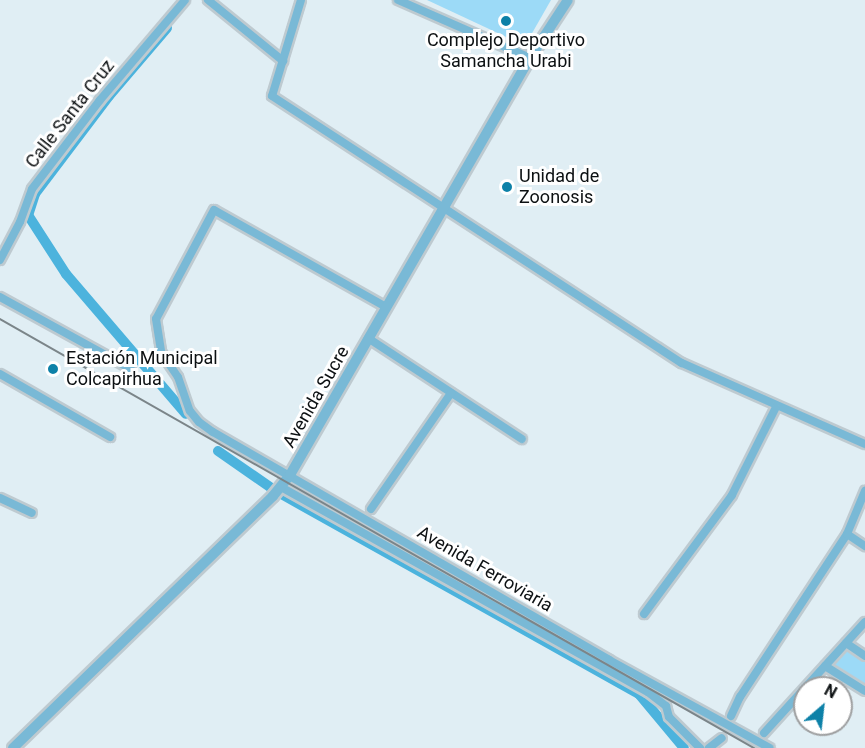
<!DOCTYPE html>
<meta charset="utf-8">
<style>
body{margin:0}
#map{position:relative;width:865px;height:748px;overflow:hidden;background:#e0eef4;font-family:Roboto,sans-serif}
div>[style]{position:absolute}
.green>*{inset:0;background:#9cdaf7}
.canal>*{height:10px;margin:-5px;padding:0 5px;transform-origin:5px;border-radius:5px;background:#4cb3dd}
.roads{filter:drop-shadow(2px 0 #becad0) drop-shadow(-2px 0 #becad0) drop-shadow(0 2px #becad0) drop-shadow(0 -2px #becad0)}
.minor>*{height:8px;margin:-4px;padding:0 4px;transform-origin:4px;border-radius:4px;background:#79b9d6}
.tertiary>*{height:10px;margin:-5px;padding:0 5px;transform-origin:5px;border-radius:5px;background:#79b9d6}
.tram>*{height:1.5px;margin:-0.75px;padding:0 0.75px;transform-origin:0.75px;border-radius:0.75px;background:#7b8589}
.dots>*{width:16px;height:16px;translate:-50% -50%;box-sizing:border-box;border:3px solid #fff;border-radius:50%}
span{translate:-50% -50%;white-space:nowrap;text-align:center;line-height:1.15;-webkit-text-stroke:6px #fff;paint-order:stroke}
.poi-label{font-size:18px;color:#0c1012}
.left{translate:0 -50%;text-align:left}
.street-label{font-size:18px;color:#0c1012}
.north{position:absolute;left:793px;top:676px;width:60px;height:60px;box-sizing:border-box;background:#fff;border:2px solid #9e9fa0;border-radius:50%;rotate:28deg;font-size:16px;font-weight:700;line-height:24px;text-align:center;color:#0c1012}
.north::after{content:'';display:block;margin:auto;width:21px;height:27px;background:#0d81a8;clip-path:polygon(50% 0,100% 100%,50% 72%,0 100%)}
</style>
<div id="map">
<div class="green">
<div style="clip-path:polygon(427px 0,551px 0,527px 42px,517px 42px)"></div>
<div style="clip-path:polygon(844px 649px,850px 650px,865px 659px,865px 685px,835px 665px,834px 661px)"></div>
</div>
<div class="canal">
<div style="left:167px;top:28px;width:89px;rotate:130.5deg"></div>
<div style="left:109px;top:96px;width:123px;rotate:127.1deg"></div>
<div style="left:35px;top:194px;width:22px;rotate:108deg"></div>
<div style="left:28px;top:215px;width:70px;rotate:57.2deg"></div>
<div style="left:66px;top:274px;width:184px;rotate:49.4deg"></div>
<div style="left:218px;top:451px;width:63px;rotate:34.7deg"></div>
<div style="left:283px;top:495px;width:408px;rotate:29.2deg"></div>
<div style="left:639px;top:694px;width:70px;rotate:50.2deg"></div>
</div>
<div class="roads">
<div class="minor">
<div style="left:208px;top:0;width:97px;rotate:39.1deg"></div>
<div style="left:301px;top:0;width:100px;rotate:106.8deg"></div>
<div style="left:272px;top:96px;width:489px;rotate:33.1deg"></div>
<div style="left:682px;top:363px;width:200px;rotate:23.9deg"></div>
<div style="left:398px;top:0;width:144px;rotate:23.7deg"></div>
<div style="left:0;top:260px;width:43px;rotate:-62.2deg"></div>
<div style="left:20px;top:222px;width:35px;rotate:-70deg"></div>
<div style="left:32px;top:189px;width:112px;rotate:-52.6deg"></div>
<div style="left:100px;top:100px;width:131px;rotate:-49.6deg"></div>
<div style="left:0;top:297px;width:149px;rotate:28.8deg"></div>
<div style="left:386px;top:307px;width:197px;rotate:-150.6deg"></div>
<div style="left:214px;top:210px;width:123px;rotate:118deg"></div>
<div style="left:156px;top:319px;width:33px;rotate:81deg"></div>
<div style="left:161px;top:352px;width:30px;rotate:56deg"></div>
<div style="left:178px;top:377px;width:36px;rotate:71deg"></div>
<div style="left:190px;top:411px;width:14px;rotate:51deg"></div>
<div style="left:199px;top:422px;width:17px;rotate:36deg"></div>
<div style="left:213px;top:432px;width:457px;rotate:29.9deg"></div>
<div style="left:609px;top:660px;width:183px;rotate:28.7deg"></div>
<div style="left:368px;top:338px;width:184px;rotate:33.3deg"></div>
<div style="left:0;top:374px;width:127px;rotate:29.8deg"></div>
<div style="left:281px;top:487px;width:420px;rotate:29.2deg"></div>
<div style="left:648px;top:692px;width:23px;rotate:38deg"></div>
<div style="left:666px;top:706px;width:11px;rotate:75deg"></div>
<div style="left:669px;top:717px;width:44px;rotate:45deg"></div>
<div style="left:0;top:498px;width:35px;rotate:25deg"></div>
<div style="left:371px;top:509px;width:141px;rotate:-55.4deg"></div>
<div style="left:847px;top:534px;width:22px;rotate:34deg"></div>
<div style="left:644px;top:614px;width:148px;rotate:-53.5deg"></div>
<div style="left:732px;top:495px;width:98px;rotate:-63.4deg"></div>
<div style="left:846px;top:643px;width:23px;rotate:34deg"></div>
<div style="left:825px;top:666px;width:47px;rotate:32deg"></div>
<div style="left:731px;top:716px;width:21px;rotate:-65deg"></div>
<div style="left:740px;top:697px;width:195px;rotate:-56.7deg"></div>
<div style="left:847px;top:534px;width:47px;rotate:-67.3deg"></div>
<div style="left:764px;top:733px;width:150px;rotate:-47.7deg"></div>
<div style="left:709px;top:748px;width:16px;rotate:-38deg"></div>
</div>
<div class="tertiary">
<div style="left:13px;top:748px;width:362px;rotate:-44.1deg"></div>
<div style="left:273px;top:496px;width:27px;rotate:-51deg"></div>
<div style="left:290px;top:475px;width:481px;rotate:-60.1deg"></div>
<div style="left:530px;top:58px;width:69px;rotate:-56.8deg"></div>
</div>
</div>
<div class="tram">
<div style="left:0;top:319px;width:868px;rotate:29.64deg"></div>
</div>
<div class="dots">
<div style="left:506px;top:21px;background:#0d81a8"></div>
<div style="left:507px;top:187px;background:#0d81a8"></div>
<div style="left:53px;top:369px;background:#0d81a8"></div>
</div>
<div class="poi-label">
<span style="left:506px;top:51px">Complejo Deportivo<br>Samancha Urabi</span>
<span class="left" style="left:519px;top:187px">Unidad de<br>Zoonosis</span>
<span class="left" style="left:66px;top:369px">Estación Municipal<br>Colcapirhua</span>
</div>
<div class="street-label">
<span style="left:70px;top:114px;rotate:-52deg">Calle Santa Cruz</span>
<span style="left:316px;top:397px;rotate:-60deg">Avenida Sucre</span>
<span style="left:485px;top:569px;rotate:30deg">Avenida Ferroviaria</span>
</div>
<div class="north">N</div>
</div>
